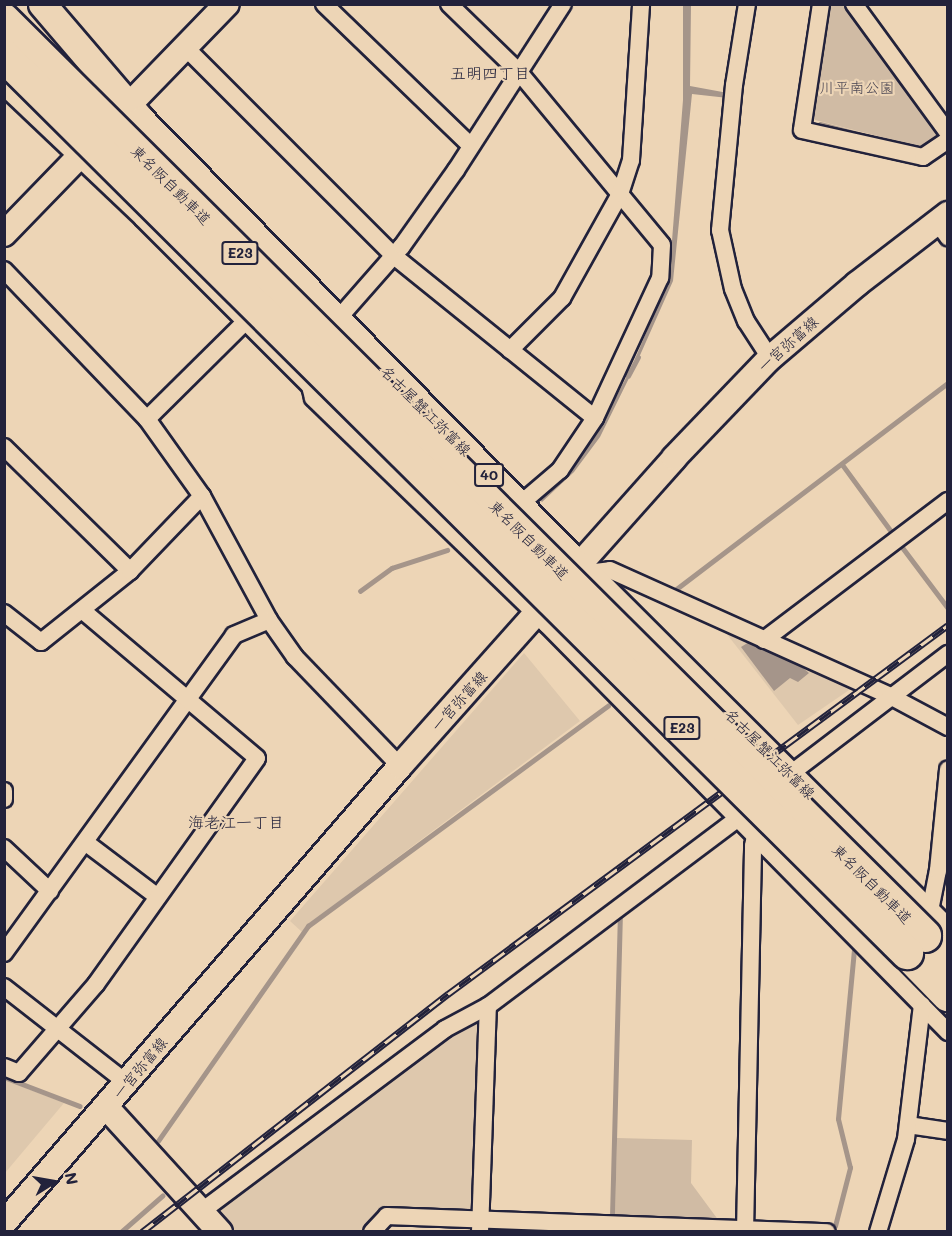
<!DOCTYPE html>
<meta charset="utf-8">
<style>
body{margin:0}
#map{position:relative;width:952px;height:1236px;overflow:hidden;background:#edd5b6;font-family:Mali,"Klee One",sans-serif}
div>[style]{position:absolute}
.built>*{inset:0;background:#dec8ad}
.green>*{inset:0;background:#d0bba4}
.water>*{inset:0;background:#a5958a}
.stream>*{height:4.5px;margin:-2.25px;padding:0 2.25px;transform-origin:2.25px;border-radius:2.25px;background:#a5958a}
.roads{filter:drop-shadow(2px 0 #22223b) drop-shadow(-2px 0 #22223b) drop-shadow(0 2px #22223b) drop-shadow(0 -2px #22223b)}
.street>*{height:16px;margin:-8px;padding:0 8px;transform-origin:8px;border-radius:8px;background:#edd5b6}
.secondary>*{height:24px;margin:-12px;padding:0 12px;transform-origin:12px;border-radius:12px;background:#edd5b6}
.primary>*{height:27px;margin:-13.5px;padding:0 13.5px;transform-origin:13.5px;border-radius:13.5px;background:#edd5b6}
.highway>*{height:32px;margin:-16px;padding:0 16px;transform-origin:16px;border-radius:16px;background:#edd5b6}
.rail>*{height:7px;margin-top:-3.5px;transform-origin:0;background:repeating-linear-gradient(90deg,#edd5b6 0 14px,#22223b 0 28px);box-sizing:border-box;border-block:2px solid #22223b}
.bridges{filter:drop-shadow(2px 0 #22223b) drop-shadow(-2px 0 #22223b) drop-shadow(0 2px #22223b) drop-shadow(0 -2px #22223b)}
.highway-bridge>*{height:32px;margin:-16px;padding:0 16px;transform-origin:16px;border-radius:16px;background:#edd5b6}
span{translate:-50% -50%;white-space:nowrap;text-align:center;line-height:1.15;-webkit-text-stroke:4.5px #edd5b6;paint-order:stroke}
.shield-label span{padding:2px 4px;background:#edd5b6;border:2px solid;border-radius:4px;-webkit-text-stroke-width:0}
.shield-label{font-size:14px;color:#22223b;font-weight:700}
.park-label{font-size:15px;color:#454150}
.street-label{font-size:15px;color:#22223b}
.neighbourhood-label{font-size:16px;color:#22223b}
.frame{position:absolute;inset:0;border:6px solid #22223b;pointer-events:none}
.north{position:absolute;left:24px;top:1152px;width:60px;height:60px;-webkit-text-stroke:4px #edd5b6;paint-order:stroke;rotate:79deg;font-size:16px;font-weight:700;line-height:24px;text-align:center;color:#22223b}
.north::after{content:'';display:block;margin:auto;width:21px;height:27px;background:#22223b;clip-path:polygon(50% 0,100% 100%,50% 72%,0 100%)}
</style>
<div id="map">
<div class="built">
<div style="clip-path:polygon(722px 628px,855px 686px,798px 725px)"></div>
<div style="clip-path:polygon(524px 653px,580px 721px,307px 925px,302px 932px,290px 921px)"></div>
<div style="clip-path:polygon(476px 1022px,481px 1027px,476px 1207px,469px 1212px,383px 1211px,364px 1231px,234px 1232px,218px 1211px,219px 1205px,436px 1042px)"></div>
<div style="clip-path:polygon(5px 1080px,64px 1103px,5px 1173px,4px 1080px)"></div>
</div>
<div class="green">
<div style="clip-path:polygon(828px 5px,846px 5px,940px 130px,939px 136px,924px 148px,815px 120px,811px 116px)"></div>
<div style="clip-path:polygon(617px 1138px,692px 1140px,691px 1183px,719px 1221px,615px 1220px)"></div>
</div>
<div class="water">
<div style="clip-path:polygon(683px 5px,691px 5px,690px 86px,728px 93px,728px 98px,692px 94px,673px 281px,637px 362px,635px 359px,669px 279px,683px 100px)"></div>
<div style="clip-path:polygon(630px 370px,632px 372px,600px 437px,574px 472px,542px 502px,540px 500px,571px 469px,597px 434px)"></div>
<div style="clip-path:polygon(749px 642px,803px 668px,809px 673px,798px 682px,790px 678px,774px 691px,741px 647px)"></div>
</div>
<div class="stream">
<div style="left:820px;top:124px;width:56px;rotate:14.5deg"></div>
<div style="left:628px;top:376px;width:21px;rotate:-62deg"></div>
<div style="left:842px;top:464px;width:88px;rotate:53.8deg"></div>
<div style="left:900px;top:544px;width:80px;rotate:53.1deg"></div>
<div style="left:675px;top:590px;width:343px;rotate:-37.2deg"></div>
<div style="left:360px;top:591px;width:39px;rotate:-36deg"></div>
<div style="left:392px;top:568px;width:58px;rotate:-18.1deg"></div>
<div style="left:4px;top:1077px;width:81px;rotate:20.9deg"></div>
<div style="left:158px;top:1141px;width:262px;rotate:-55.1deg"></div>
<div style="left:308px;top:926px;width:372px;rotate:-36.3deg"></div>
<div style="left:612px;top:1217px;width:299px;rotate:-88.5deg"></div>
<div style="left:835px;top:1226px;width:60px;rotate:-75.5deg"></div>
<div style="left:850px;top:1168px;width:50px;rotate:-103.8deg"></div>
<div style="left:838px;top:1119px;width:170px;rotate:-84.6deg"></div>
<div style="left:121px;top:1232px;width:55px;rotate:-41.3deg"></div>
</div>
<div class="roads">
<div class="street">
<div style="left:324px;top:4px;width:204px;rotate:44deg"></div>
<div style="left:449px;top:4px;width:98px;rotate:44.2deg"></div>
<div style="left:519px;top:72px;width:224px;rotate:50.4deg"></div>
<div style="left:662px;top:245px;width:33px;rotate:93deg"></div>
<div style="left:660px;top:278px;width:154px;rotate:114.9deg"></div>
<div style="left:595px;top:418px;width:63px;rotate:123.9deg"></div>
<div style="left:560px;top:470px;width:54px;rotate:139.5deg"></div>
<div style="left:747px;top:4px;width:82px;rotate:99.1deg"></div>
<div style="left:734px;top:85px;width:146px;rotate:95.5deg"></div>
<div style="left:720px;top:230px;width:60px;rotate:77.6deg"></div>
<div style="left:733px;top:289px;width:35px;rotate:68deg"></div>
<div style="left:746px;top:321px;width:44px;rotate:57deg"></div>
<div style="left:821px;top:4px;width:127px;rotate:98.6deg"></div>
<div style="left:802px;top:130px;width:124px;rotate:12.6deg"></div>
<div style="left:923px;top:157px;width:30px;rotate:-34deg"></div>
<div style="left:854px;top:4px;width:160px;rotate:53.9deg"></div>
<div style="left:186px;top:48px;width:294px;rotate:45deg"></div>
<div style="left:394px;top:256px;width:258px;rotate:38.9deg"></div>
<div style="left:4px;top:87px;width:190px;rotate:43.5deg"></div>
<div style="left:142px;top:218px;width:238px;rotate:45deg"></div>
<div style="left:310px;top:386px;width:12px;rotate:76deg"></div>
<div style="left:313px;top:398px;width:325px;rotate:44.1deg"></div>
<div style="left:546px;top:624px;width:573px;rotate:45.42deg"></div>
<div style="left:937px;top:222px;width:19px;rotate:54deg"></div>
<div style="left:4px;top:270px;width:207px;rotate:46.2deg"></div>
<div style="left:147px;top:419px;width:95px;rotate:54.5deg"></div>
<div style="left:202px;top:496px;width:141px;rotate:61.6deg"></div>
<div style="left:269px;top:620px;width:45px;rotate:54.9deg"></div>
<div style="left:295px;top:657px;width:151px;rotate:46.1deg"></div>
<div style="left:337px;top:320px;width:98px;rotate:-48.7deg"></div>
<div style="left:402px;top:246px;width:93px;rotate:-54.6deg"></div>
<div style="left:456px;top:170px;width:197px;rotate:-57.2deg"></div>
<div style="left:510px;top:350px;width:74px;rotate:-45deg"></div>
<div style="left:562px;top:298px;width:119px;rotate:-60.9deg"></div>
<div style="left:620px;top:194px;width:36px;rotate:-72deg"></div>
<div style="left:631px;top:160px;width:156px;rotate:-86.3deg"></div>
<div style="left:147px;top:419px;width:138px;rotate:-44.7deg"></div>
<div style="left:4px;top:447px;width:177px;rotate:44.5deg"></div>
<div style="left:587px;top:573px;width:23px;rotate:-7deg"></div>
<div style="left:610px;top:570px;width:307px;rotate:24.2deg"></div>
<div style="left:890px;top:696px;width:66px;rotate:28.1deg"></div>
<div style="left:4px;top:613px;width:47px;rotate:38.1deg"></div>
<div style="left:41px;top:642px;width:114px;rotate:-38.6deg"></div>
<div style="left:130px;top:571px;width:104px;rotate:-46.2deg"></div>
<div style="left:764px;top:640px;width:231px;rotate:-37.1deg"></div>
<div style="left:781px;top:781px;width:210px;rotate:-37.3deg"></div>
<div style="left:4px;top:791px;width:8px;rotate:90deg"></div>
<div style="left:85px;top:842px;width:91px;rotate:37deg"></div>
<div style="left:4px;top:848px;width:63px;rotate:43.1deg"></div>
<div style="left:929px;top:916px;width:47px;rotate:-78.9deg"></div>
<div style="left:938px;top:870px;width:101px;rotate:-84.3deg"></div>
<div style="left:4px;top:953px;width:392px;rotate:-54.1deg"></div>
<div style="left:234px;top:635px;width:38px;rotate:-23deg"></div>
<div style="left:4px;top:987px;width:156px;rotate:38deg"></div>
<div style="left:4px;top:1067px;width:16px;rotate:22deg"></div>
<div style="left:19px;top:1073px;width:118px;rotate:-49.1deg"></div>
<div style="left:96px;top:984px;width:277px;rotate:-54.5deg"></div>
<div style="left:257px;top:758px;width:229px;rotate:-139.8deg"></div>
<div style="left:908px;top:1125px;width:40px;rotate:8.5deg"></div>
<div style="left:202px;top:1211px;width:304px;rotate:-36.8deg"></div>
<div style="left:445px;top:1029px;width:49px;rotate:-28.1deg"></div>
<div style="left:488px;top:1006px;width:323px;rotate:-36.9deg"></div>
<div style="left:372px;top:1232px;width:22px;rotate:-47deg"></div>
<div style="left:387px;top:1216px;width:440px;rotate:2.1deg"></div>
<div style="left:480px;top:1232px;width:226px;rotate:-88deg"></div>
<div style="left:745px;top:1232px;width:386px;rotate:-88.8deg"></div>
<div style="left:753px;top:846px;width:10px;rotate:-79deg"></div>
<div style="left:878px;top:1232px;width:97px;rotate:-73.2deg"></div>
<div style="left:906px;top:1139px;width:135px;rotate:-83.2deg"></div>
</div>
<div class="secondary">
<div style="left:4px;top:234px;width:320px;rotate:-45.9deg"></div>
<div style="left:107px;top:1108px;width:168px;rotate:47.7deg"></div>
<div style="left:4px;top:1223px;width:605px;rotate:-49.09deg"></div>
<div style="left:400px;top:766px;width:412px;rotate:-48.3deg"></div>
<div style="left:674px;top:458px;width:139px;rotate:-46.2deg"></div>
<div style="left:770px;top:358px;width:114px;rotate:-40.4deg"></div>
<div style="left:857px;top:284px;width:115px;rotate:-37.6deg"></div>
</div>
<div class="primary">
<div style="left:42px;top:4px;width:153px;rotate:49.5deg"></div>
<div style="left:141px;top:120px;width:622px;rotate:45.52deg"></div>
<div style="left:577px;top:564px;width:524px;rotate:44.92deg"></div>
</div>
<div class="highway">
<div style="left:925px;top:936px;width:34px;rotate:47deg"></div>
<div style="left:907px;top:953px;width:59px;rotate:45.7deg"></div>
</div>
</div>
<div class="rail">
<div style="left:142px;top:1232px;width:388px;rotate:-37.9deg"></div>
<div style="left:448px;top:994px;width:621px;rotate:-36.43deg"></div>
</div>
<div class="bridges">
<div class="highway-bridge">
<div style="left:4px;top:20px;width:1299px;rotate:44.84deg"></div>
<div style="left:4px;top:56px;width:1273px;rotate:44.81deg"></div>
</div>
</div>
<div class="shield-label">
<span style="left:240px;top:253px">E23</span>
<span style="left:489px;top:475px">40</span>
<span style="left:682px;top:728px">E23</span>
</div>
<div class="park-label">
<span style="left:857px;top:88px">川平南公園</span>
</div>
<div class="street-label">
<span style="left:171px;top:185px;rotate:45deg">東名阪自動車道</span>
<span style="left:788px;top:344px;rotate:-42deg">一宮弥富線</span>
<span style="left:426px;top:411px;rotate:45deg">名古屋蟹江弥富線</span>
<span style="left:529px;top:540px;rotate:45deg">東名阪自動車道</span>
<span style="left:459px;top:701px;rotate:-48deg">一宮弥富線</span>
<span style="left:770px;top:754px;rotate:45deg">名古屋蟹江弥富線</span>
<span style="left:872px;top:884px;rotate:45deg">東名阪自動車道</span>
<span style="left:140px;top:1068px;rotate:-50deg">一宮弥富線</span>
</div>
<div class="neighbourhood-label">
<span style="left:490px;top:73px">五明四丁目</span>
<span style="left:236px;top:822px">海老江一丁目</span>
</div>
<div class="frame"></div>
<div class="north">N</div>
</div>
